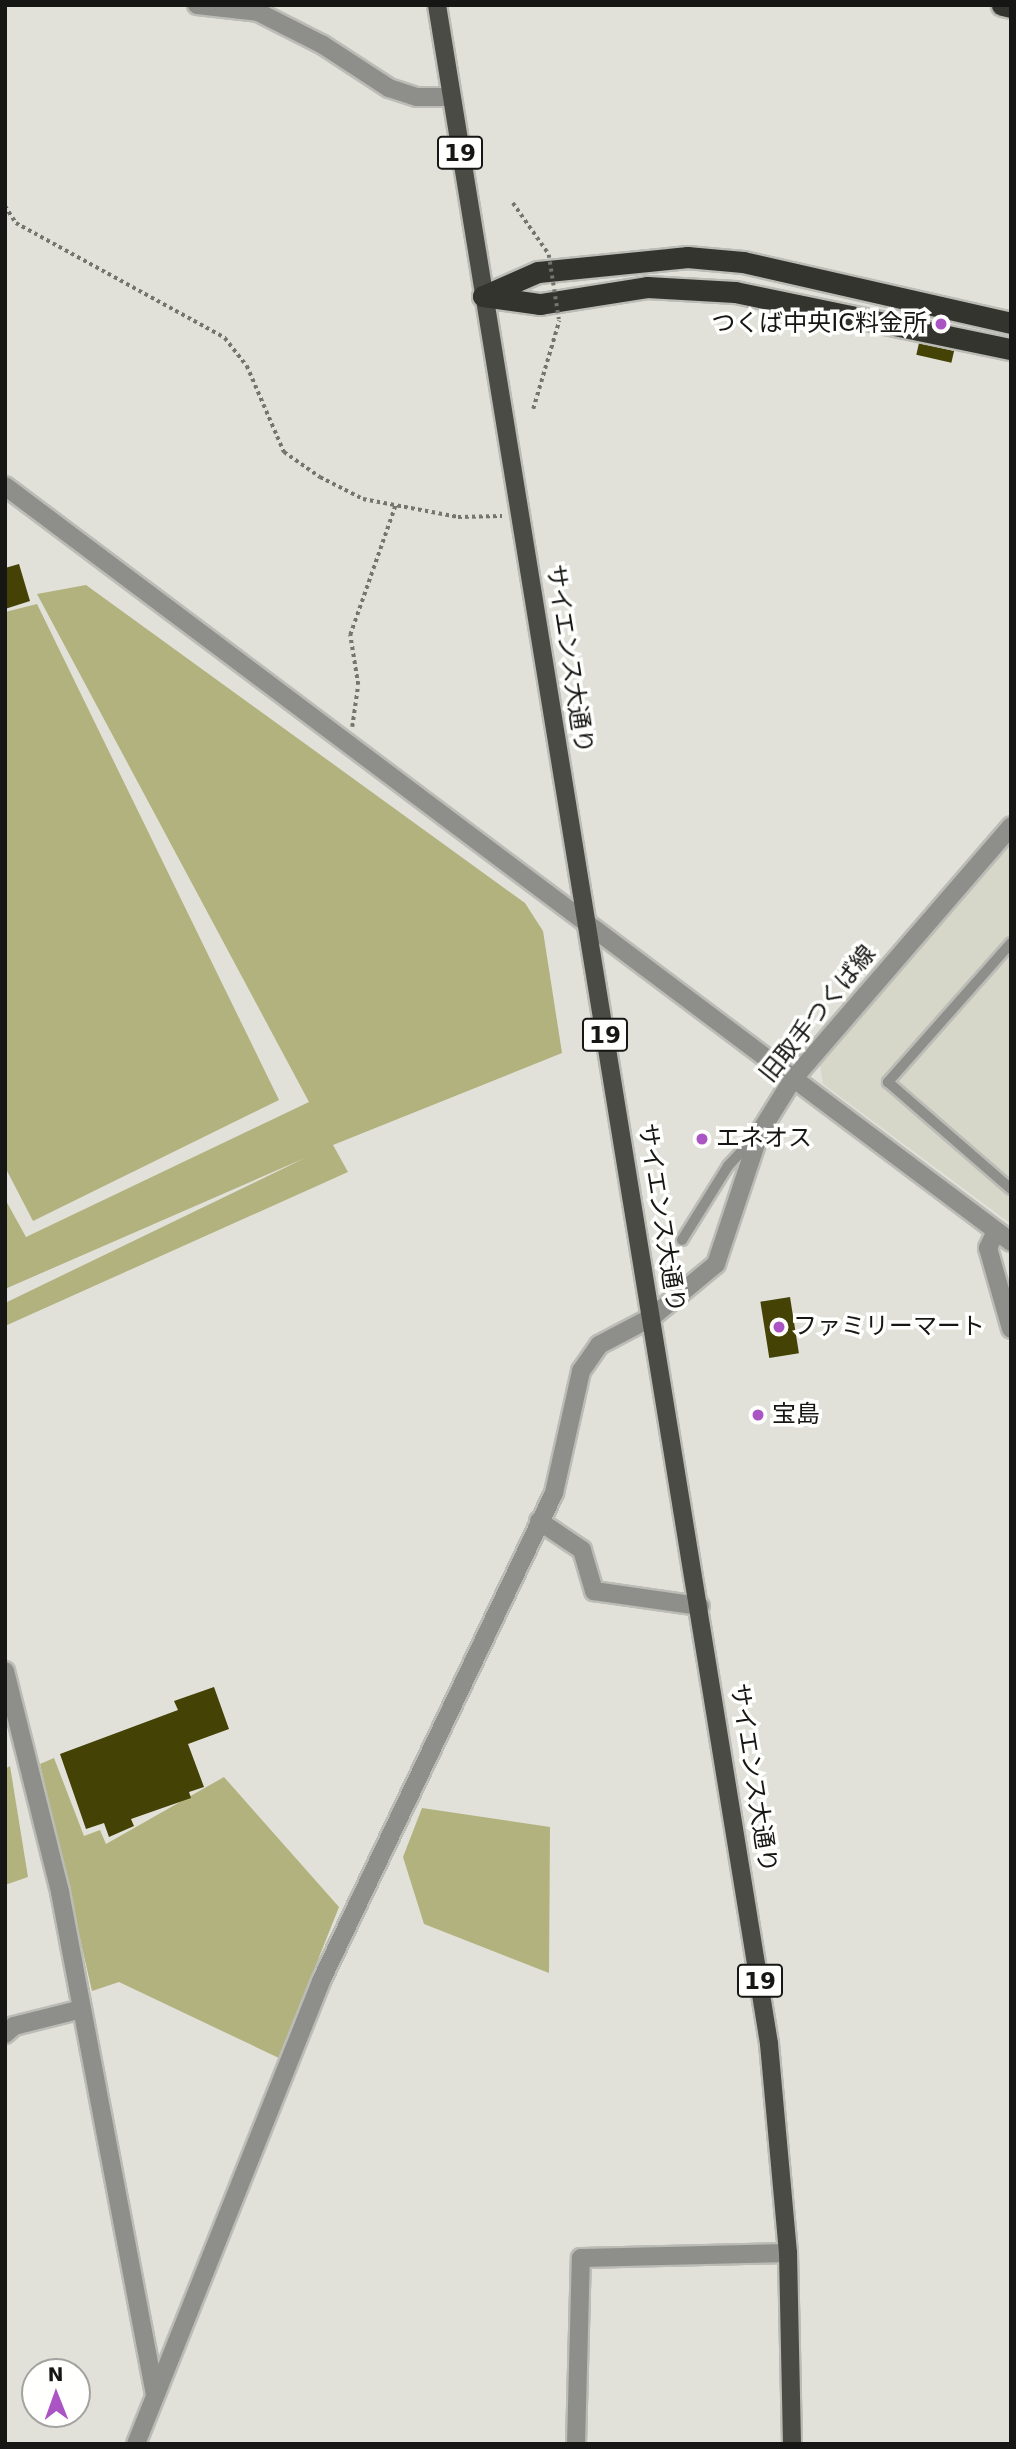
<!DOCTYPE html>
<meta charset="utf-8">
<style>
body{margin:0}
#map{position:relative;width:1016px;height:2449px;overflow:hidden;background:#e1e1da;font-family:"DejaVu Sans","Noto Sans JP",sans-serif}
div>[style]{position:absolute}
.built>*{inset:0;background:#d6d7c9}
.green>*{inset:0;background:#b2b27e}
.building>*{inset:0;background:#444204;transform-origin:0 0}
.path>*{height:3.5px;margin-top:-1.75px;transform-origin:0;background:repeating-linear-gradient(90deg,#757570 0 3.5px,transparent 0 7px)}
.roads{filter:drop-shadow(2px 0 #bcbcb6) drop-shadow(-2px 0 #bcbcb6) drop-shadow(0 2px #bcbcb6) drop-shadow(0 -2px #bcbcb6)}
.service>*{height:10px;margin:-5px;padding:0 5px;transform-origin:5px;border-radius:5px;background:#8e8e8b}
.minor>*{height:18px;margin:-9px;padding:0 9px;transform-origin:9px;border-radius:9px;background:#8e8e8b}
.tertiary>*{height:18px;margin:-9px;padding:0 9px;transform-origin:9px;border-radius:9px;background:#8e8e8b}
.primary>*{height:18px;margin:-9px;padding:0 9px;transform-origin:9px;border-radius:9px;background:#4b4b46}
.motorway>*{height:21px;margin:-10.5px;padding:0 10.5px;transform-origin:10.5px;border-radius:10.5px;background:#34342f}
.path-bridge>*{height:3.5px;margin-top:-1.75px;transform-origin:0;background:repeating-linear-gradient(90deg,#757570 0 3.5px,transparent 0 7px)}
.dots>*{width:19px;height:19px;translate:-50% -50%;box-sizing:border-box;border:4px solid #fffffe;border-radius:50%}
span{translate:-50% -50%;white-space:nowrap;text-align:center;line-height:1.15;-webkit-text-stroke:7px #fffffe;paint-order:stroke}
.shield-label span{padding:2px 5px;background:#fffffe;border:2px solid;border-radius:5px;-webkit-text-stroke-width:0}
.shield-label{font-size:23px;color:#161614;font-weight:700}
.poi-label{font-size:24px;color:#161614}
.right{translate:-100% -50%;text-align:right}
.left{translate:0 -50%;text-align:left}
.street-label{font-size:24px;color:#161614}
.frame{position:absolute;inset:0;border:7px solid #161614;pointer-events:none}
.north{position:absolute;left:21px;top:2358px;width:70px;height:70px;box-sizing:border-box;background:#fffffe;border:2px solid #a2a2a0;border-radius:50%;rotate:359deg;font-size:19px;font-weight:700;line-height:28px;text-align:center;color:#161614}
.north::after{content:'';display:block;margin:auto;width:24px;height:32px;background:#aa55c3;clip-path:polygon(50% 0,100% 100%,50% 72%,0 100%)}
</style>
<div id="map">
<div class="built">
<div style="clip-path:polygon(1011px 843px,1011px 1224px,823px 1084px,820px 1065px)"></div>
</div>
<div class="green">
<div style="clip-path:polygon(86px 585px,525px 903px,543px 931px,562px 1053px,333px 1145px,348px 1172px,5px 1326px,5px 1303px,305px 1158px,5px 1289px,5px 1199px,26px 1237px,309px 1102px,37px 594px)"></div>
<div style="clip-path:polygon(37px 604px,279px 1100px,33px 1221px,5px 1167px,5px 612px)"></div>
<div style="clip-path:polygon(54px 1758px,84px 1836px,100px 1830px,106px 1844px,224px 1777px,339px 1907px,279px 2058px,119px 1982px,92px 1991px,40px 1764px)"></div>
<div style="clip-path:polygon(10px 1766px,28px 1877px,5px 1885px,5px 1769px)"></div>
<div style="clip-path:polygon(422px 1808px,550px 1827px,549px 1973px,424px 1924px,403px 1857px)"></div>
</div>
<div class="building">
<div style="left:919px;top:343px;width:36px;height:12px;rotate:13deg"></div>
<div style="clip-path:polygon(19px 564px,30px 601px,5px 609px,5px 568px)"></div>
<div style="left:790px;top:1297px;width:57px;height:30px;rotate:81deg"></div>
<div style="clip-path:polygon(214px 1687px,229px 1729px,188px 1744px,204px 1787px,189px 1792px,191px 1798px,131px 1819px,134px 1826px,109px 1837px,104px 1823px,86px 1829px,60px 1754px,178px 1710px,174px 1701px)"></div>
</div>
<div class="path">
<div style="left:513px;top:203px;width:61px;rotate:55deg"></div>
<div style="left:5px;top:206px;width:20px;rotate:57deg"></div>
<div style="left:16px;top:223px;width:239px;rotate:28.8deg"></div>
<div style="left:225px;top:338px;width:36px;rotate:52deg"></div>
<div style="left:247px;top:366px;width:94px;rotate:66.7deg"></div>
<div style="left:284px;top:452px;width:44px;rotate:34.8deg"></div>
<div style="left:320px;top:477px;width:48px;rotate:27.1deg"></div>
<div style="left:363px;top:499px;width:97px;rotate:10.7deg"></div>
<div style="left:458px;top:517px;width:44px;rotate:-1.3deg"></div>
<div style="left:533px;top:409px;width:92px;rotate:-73.5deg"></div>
<div style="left:352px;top:727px;width:42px;rotate:-81.9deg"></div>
<div style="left:358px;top:685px;width:51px;rotate:-99.1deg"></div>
<div style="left:350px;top:635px;width:139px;rotate:-70.7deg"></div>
</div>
<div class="roads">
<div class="service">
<div style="left:1011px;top:943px;width:186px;rotate:131.5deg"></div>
<div style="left:888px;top:1082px;width:163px;rotate:41deg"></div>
<div style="left:682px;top:1240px;width:87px;rotate:-58.1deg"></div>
<div style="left:728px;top:1166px;width:40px;rotate:-47deg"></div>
</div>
<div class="minor">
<div style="left:197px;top:5px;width:61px;rotate:6.5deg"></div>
<div style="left:258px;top:12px;width:73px;rotate:26.9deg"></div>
<div style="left:323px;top:45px;width:79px;rotate:33.1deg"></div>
<div style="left:389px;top:88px;width:29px;rotate:18deg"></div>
<div style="left:417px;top:97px;width:34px"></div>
<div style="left:996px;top:1231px;width:19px;rotate:115deg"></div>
<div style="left:988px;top:1248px;width:84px;rotate:74.1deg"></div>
<div style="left:539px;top:1521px;width:52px;rotate:34deg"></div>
<div style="left:582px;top:1550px;width:43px;rotate:73.7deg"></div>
<div style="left:594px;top:1591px;width:107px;rotate:8.1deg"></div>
<div style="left:5px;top:1671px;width:228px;rotate:76deg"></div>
<div style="left:60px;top:1892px;width:512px;rotate:79.3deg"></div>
<div style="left:5px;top:2034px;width:12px;rotate:-42deg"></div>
<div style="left:14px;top:2026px;width:70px;rotate:-14deg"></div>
<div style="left:576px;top:2444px;width:186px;rotate:-88.5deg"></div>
<div style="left:581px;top:2258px;width:207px;rotate:-1.4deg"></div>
</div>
<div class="tertiary">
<div style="left:5px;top:486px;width:1258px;rotate:36.92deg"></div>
<div style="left:136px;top:2444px;width:499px;rotate:-68.2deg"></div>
<div style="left:321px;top:1981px;width:541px;rotate:-64.48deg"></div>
<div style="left:554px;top:1493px;width:125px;rotate:-77.5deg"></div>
<div style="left:581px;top:1371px;width:32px;rotate:-55deg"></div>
<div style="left:599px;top:1345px;width:60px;rotate:-27.8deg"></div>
<div style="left:652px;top:1317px;width:83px;rotate:-39.6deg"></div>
<div style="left:716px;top:1264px;width:139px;rotate:-71.6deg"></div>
<div style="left:760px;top:1132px;width:62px;rotate:-58.1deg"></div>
<div style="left:793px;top:1079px;width:334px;rotate:-49.2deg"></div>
</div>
<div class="primary">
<div style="left:437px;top:5px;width:2066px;rotate:80.75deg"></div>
<div style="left:769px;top:2044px;width:210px;rotate:84.8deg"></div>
<div style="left:788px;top:2253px;width:191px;rotate:88.8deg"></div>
</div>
<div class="motorway">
<div style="left:1002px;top:5px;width:9px;rotate:13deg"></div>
<div style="left:483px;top:296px;width:60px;rotate:-23.6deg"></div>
<div style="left:538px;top:272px;width:150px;rotate:-5.7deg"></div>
<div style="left:687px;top:257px;width:56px;rotate:5.1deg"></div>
<div style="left:743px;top:262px;width:275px;rotate:12.8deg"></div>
<div style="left:483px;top:296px;width:58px;rotate:8deg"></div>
<div style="left:540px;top:304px;width:108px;rotate:-9deg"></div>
<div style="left:647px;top:287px;width:88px;rotate:3.3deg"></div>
<div style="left:735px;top:292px;width:282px;rotate:11.7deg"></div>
</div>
</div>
<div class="path-bridge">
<div style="left:549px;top:255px;width:65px;rotate:81.1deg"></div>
</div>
<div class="dots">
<div style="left:941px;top:324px;background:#aa55c3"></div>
<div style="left:702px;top:1139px;background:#aa55c3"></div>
<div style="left:779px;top:1327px;background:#aa55c3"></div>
<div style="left:758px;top:1415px;background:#aa55c3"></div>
</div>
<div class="shield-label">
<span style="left:460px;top:153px">19</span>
<span style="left:605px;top:1035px">19</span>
<span style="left:760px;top:1981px">19</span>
</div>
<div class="poi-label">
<span class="right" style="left:927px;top:324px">つくば中央IC料金所</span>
<span class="left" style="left:716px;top:1139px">エネオス</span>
<span class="left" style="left:793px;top:1327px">ファミリーマート</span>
<span class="left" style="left:772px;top:1415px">宝島</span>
</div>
<div class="street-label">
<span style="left:569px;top:659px;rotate:81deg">サイエンス大通り</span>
<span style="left:818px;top:1014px;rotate:-51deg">旧取手つくば線</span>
<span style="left:661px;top:1218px;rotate:81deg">サイエンス大通り</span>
<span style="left:753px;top:1778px;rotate:81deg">サイエンス大通り</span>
</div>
<div class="frame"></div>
<div class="north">N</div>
</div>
